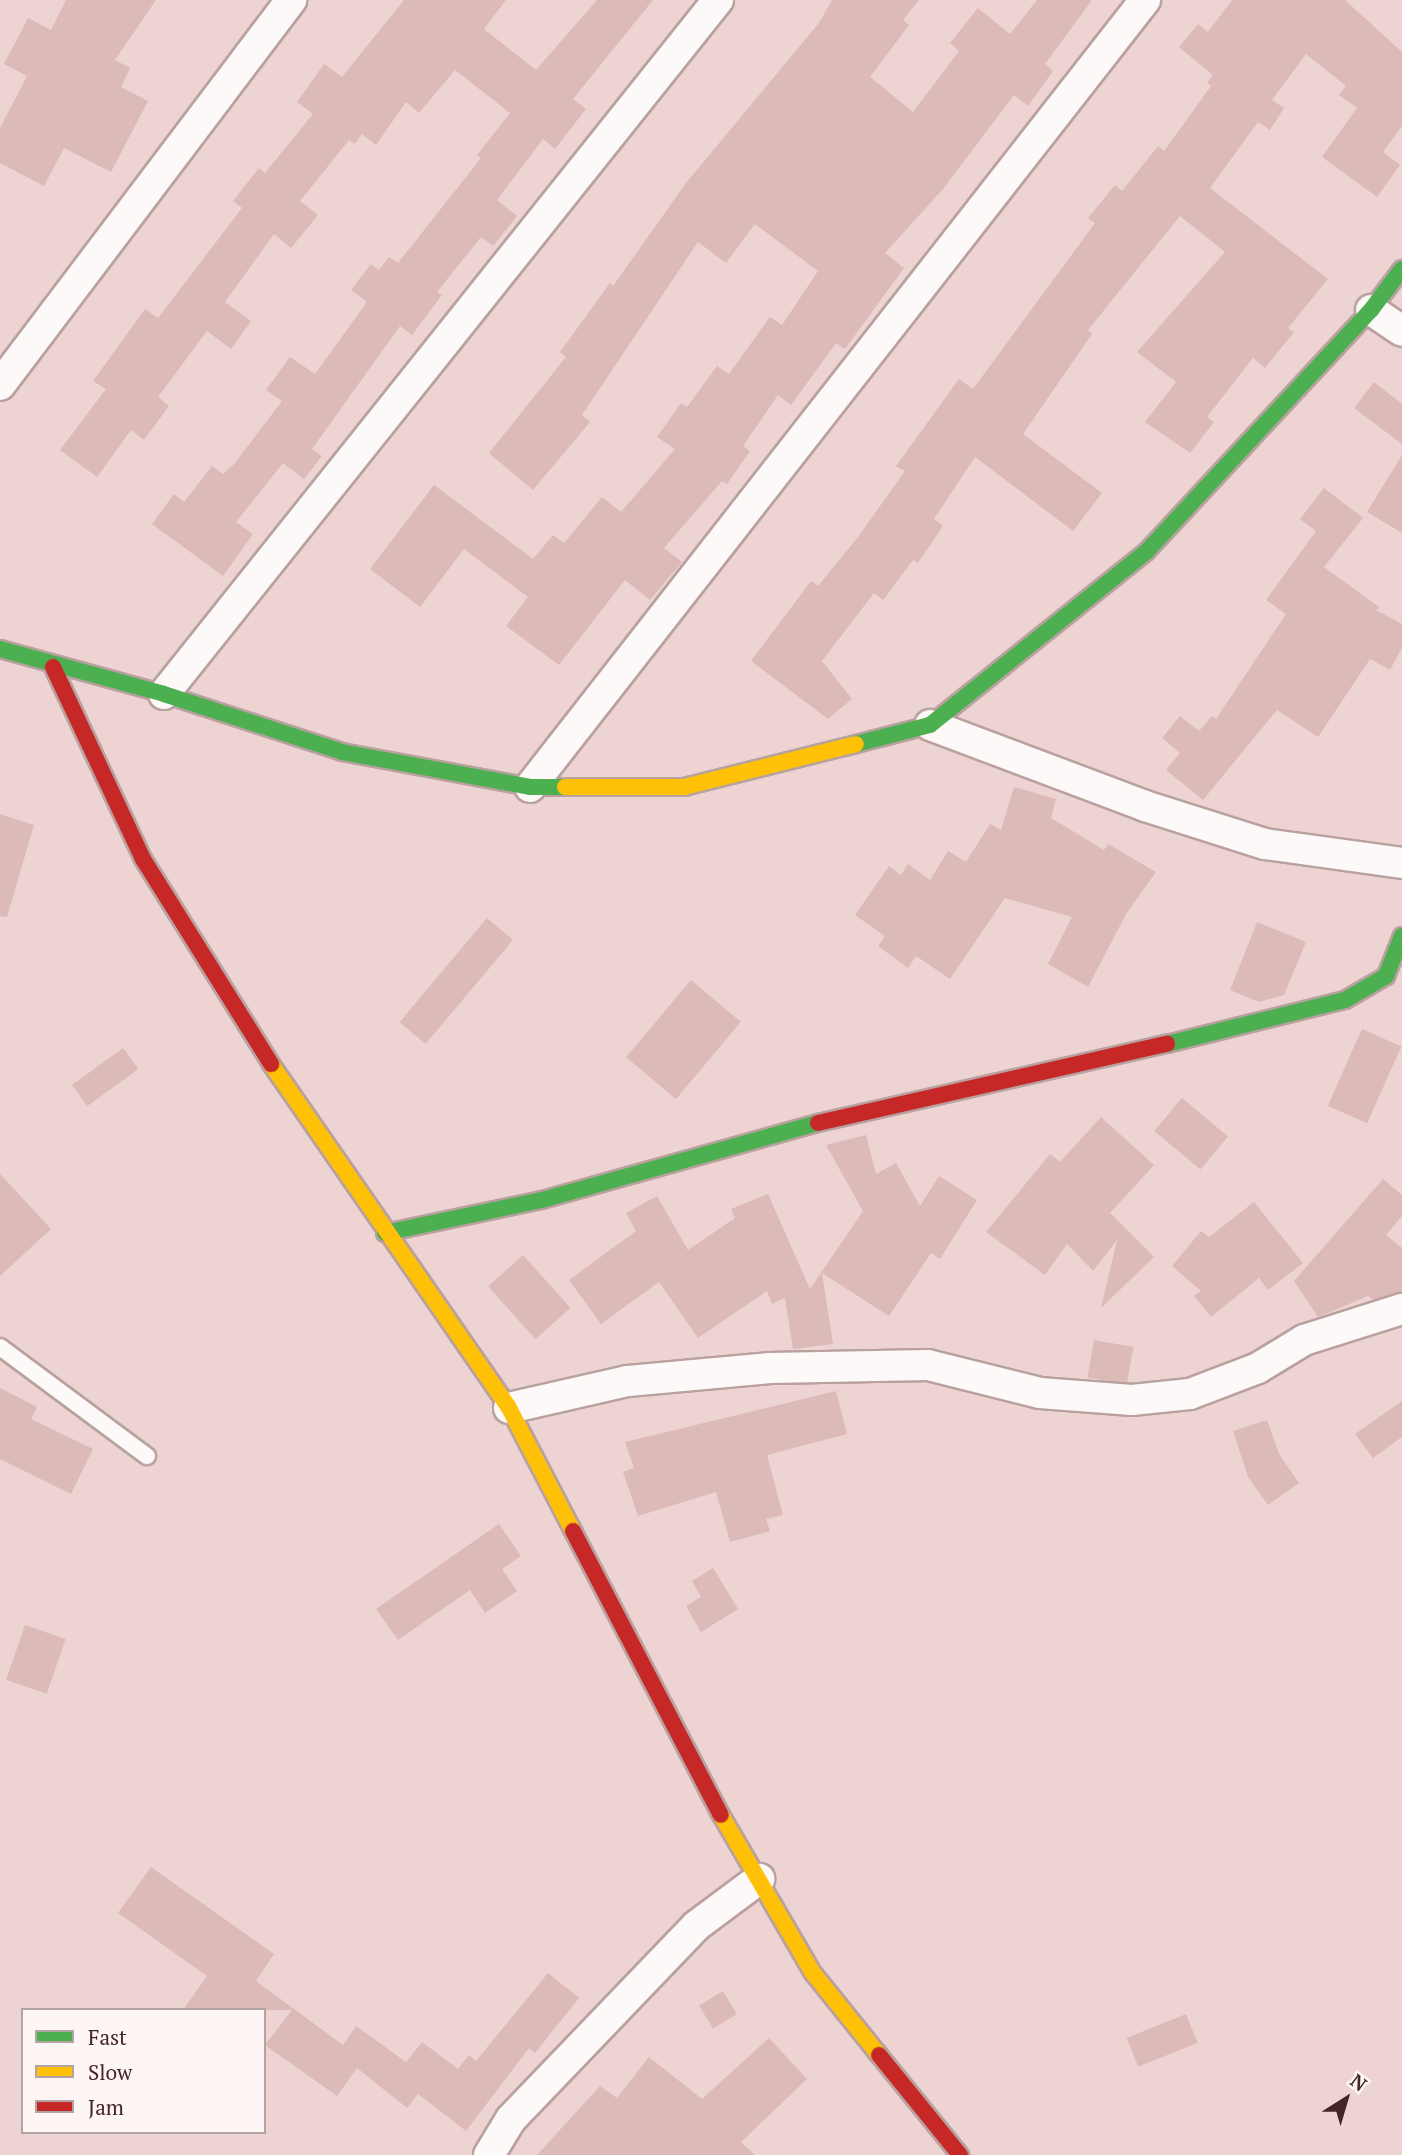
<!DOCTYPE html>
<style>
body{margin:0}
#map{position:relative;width:1402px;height:2155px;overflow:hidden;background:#edd4d2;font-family:"PT Serif",serif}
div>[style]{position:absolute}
.building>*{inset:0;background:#dbbab8;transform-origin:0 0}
.roads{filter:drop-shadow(2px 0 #b9a19f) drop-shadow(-2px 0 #b9a19f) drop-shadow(0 2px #b9a19f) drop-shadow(0 -2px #b9a19f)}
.lane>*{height:16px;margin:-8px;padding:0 8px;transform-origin:8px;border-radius:8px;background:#fcf9f8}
.street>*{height:30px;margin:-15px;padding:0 15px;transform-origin:15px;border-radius:15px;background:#fcf9f8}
.fast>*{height:16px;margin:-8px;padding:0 8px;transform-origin:8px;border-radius:8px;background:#4caf50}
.slow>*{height:16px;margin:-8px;padding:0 8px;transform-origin:8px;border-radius:8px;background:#ffc107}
.jam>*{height:16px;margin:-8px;padding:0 8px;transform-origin:8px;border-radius:8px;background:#c62828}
span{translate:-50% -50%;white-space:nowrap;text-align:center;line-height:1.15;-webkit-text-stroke:5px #fef6f5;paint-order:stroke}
.legend{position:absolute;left:21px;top:2008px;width:245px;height:126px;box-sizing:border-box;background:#fef6f5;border:2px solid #b3a3a2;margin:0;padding:9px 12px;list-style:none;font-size:21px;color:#432625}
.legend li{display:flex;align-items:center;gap:14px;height:35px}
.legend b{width:35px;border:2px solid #b3a3a2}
.north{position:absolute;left:1311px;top:2064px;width:70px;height:70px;-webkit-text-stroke:5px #fef6f5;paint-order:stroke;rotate:37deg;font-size:19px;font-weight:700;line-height:28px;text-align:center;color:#432625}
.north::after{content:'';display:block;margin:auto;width:24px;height:32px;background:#432625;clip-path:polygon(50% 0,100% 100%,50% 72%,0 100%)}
</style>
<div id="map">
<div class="building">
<div style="clip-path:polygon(66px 0,156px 0,115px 60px,130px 68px,121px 87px,148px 101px,111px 172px,64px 148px,44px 186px,0 163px,0 128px,27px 76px,4px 64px,28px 18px,51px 30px)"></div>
<div style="clip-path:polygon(404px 0,506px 0,484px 29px,536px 70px,597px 0,653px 0,573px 99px,586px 109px,555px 149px,543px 139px,497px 200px,517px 216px,493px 246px,481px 237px,437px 292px,442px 295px,412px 335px,400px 326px,312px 449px,322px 456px,304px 479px,283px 463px,236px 522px,253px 534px,223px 576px,152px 524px,174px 494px,184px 502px,212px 466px,223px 474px,234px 464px,282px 401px,266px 390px,290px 357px,315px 374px,367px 302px,351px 290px,371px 264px,379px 270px,389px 257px,398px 263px,481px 158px,477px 155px,510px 113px,455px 70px,419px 113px,406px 102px,376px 145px,362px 134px,355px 144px,349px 140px,300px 201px,318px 215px,291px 248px,274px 234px,225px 302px,251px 321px,231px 349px,207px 331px,158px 397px,169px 406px,144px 440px,131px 430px,97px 477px,60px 450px,106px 389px,93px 381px,145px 309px,158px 318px,242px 208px,233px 201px,259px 168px,265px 173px,313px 114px,297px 102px,324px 64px,342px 77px)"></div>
<div style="clip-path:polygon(832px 0,919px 0,903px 20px,909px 25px,870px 77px,913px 112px,959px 51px,950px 43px,978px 8px,1010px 34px,1037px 0,1092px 0,1045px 64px,1053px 71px,1028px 106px,1014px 95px,943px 189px,885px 253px,904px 268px,845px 349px,836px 343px,791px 405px,778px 395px,743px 446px,750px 451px,727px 484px,722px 481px,664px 548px,682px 562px,650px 600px,625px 580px,559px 665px,506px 626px,528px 597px,464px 549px,420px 607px,370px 569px,434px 485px,533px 559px,553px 535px,564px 543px,602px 497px,621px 512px,675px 449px,657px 437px,681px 403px,687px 407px,717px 366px,729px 374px,770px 317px,782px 325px,818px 271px,755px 224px,726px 263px,698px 242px,582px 415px,590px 422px,533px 490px,489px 453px,566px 357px,560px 352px,610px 283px,613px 286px,686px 183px,819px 23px)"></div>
<div style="clip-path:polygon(1232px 0,1345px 0,1402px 52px,1402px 126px,1383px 152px,1400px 165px,1377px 197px,1322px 157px,1357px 108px,1339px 95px,1346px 86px,1306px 54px,1272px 100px,1284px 108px,1270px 130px,1258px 122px,1210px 188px,1328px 279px,1288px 328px,1294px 332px,1265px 368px,1253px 358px,1207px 417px,1214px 422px,1190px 453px,1145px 422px,1176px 382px,1137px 352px,1225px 252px,1180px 216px,1088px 330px,1092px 334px,1023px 434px,1102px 493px,1073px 531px,975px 457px,934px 519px,943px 526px,918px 563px,913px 560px,883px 600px,874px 593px,822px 661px,852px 699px,828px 719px,751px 661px,811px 581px,818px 586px,858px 537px,905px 471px,896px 466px,959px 379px,973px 389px,1095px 223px,1088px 218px,1115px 185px,1122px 191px,1158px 146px,1164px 151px,1211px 86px,1207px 83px,1213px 75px,1179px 47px,1198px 24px,1208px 32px)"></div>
<div style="clip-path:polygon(1374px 382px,1402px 404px,1402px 444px,1354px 408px)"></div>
<div style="clip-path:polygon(1402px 455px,1402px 533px,1367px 512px)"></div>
<div style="clip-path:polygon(1324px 488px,1363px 518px,1324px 567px,1379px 607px,1376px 610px,1402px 624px,1402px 648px,1390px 670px,1370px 659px,1318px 737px,1277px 710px,1203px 800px,1166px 770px,1180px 753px,1162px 738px,1180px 716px,1199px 731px,1212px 716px,1216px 719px,1286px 614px,1266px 600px,1316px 531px,1300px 519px)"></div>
<div style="clip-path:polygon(1014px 787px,1056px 799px,1051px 818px,1104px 850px,1108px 844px,1156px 872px,1126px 914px,1088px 987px,1048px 964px,1072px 917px,1005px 898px,950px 979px,916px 956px,908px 968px,878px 946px,885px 936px,855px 915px,889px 866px,901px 875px,908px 864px,930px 880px,948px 851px,966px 862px,990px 824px,1001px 830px)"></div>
<div style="clip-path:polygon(0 814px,34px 825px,7px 917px,0 916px)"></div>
<div style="left:487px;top:918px;width:34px;height:136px;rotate:40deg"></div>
<div style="clip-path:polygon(1257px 922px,1306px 942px,1284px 995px,1259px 1002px,1230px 990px)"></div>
<div style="left:691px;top:980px;width:65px;height:101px;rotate:40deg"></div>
<div style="left:1362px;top:1029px;width:43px;height:84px;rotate:24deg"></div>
<div style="left:123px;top:1048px;width:26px;height:63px;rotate:54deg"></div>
<div style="left:1182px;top:1098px;width:60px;height:43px;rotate:40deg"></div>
<div style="clip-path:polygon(1101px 1117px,1154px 1165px,1110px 1213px,1154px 1257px,1101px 1308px,1117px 1240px,1093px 1271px,1067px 1244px,1045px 1275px,986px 1232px,1050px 1154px,1060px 1162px)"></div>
<div style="clip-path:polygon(866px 1135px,876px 1174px,896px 1163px,920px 1206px,939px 1176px,977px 1200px,940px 1259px,931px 1253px,889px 1316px,822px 1273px,833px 1344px,793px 1349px,785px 1298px,772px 1304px,767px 1291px,698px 1338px,659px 1282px,601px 1324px,569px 1280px,636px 1231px,626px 1213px,657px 1196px,688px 1250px,735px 1218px,731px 1209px,768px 1194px,810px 1289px,863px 1211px,826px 1145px)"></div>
<div style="clip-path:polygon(0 1174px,51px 1229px,0 1276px)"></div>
<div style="clip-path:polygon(1383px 1179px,1402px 1195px,1402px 1216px,1386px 1235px,1402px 1248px,1402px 1292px,1373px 1300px,1368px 1296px,1318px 1317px,1294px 1281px)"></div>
<div style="clip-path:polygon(1254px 1202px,1303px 1263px,1268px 1290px,1259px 1278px,1211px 1317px,1194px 1296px,1201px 1291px,1172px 1266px,1201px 1231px,1209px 1237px)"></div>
<div style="left:523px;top:1255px;width:71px;height:47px;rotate:48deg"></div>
<div style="left:1094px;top:1340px;width:40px;height:38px;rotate:10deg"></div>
<div style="clip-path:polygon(0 1388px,37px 1407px,31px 1419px,93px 1449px,71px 1494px,0 1459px)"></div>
<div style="clip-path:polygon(836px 1391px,847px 1434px,767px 1455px,783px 1515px,766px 1519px,770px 1531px,730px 1542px,716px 1492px,638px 1516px,623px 1472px,634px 1468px,625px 1442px)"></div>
<div style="clip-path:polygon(1402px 1401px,1402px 1437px,1373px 1458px,1355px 1434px)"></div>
<div style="clip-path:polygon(1267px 1420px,1279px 1454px,1299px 1483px,1268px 1505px,1248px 1477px,1233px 1431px)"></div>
<div style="clip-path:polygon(499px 1524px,521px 1556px,502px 1569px,517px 1591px,485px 1613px,470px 1590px,398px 1640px,376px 1609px)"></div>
<div style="clip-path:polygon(713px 1568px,738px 1609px,701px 1632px,686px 1606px,701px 1597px,692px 1581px)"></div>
<div style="left:25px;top:1625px;width:43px;height:58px;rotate:19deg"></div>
<div style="clip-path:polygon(151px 1867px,274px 1954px,256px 1981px,343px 2045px,356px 2026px,406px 2062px,422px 2042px,458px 2069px,469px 2055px,476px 2061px,548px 1973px,579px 1998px,535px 2053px,529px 2048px,466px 2131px,418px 2094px,407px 2108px,357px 2068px,337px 2096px,265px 2045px,292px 2010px,183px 2010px,207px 1976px,118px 1913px)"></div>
<div style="left:723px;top:1991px;width:27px;height:28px;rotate:59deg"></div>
<div style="left:1186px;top:2014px;width:31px;height:64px;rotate:68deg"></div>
<div style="clip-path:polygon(769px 2038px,807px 2079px,741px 2142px,755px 2155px,537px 2155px,600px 2086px,617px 2098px,649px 2057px,702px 2099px)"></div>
</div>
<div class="roads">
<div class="lane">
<div style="left:0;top:1347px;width:183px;rotate:36.6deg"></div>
</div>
<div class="street">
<div style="left:1371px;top:310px;width:37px;rotate:34deg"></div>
<div style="left:0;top:385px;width:483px;rotate:-52.9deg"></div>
<div style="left:164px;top:694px;width:888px;rotate:-51.4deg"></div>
<div style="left:930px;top:725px;width:230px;rotate:20.6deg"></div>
<div style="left:1145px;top:806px;width:126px;rotate:17.6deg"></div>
<div style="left:1265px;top:844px;width:138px;rotate:7.9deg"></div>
<div style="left:530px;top:787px;width:999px;rotate:-51.99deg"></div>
<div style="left:509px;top:1408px;width:122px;rotate:-12.8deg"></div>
<div style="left:628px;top:1381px;width:143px;rotate:-5.2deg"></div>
<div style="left:770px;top:1368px;width:158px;rotate:-1.1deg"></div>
<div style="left:928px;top:1365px;width:115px;rotate:14deg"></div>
<div style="left:1040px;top:1393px;width:92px;rotate:4.4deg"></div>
<div style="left:1132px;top:1400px;width:58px;rotate:-5.9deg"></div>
<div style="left:1190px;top:1394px;width:73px;rotate:-20.9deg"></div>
<div style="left:1258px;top:1368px;width:54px;rotate:-31.3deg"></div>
<div style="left:1304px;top:1340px;width:103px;rotate:-17.6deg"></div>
<div style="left:489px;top:2155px;width:42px;rotate:-58.6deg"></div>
<div style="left:511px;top:2119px;width:267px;rotate:-46.2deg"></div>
<div style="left:696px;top:1926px;width:79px;rotate:-36.7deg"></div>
</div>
<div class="fast">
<div style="left:0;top:649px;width:170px;rotate:15.3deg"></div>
<div style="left:164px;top:694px;width:187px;rotate:18deg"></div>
<div style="left:342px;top:752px;width:191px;rotate:10.5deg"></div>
<div style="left:530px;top:787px;width:35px"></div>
<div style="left:856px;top:744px;width:76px;rotate:-14.4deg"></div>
<div style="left:930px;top:725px;width:278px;rotate:-38.7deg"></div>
<div style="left:1147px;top:551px;width:329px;rotate:-47.1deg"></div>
<div style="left:1371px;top:310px;width:51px;rotate:-52.9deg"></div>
<div style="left:1167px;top:1044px;width:183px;rotate:-13.9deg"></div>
<div style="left:1345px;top:1000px;width:48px;rotate:-30.3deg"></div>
<div style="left:1386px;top:976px;width:43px;rotate:-68.2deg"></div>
<div style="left:385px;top:1233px;width:160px;rotate:-11.9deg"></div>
<div style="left:542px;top:1200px;width:287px;rotate:-15.6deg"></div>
</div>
<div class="slow">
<div style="left:565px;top:787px;width:119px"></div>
<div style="left:684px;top:787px;width:177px;rotate:-14deg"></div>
<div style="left:271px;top:1064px;width:418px;rotate:55.3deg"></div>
<div style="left:509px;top:1408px;width:139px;rotate:62.5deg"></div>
<div style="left:721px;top:1815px;width:183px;rotate:59.8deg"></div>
<div style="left:813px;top:1973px;width:105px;rotate:51.2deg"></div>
</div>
<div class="jam">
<div style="left:53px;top:667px;width:212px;rotate:64.9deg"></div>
<div style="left:143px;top:859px;width:242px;rotate:58deg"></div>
<div style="left:818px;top:1123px;width:358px;rotate:-12.8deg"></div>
<div style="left:573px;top:1531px;width:320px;rotate:62.5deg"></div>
<div style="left:879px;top:2055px;width:129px;rotate:51deg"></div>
</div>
</div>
<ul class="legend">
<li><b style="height:9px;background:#4caf50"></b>Fast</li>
<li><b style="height:9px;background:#ffc107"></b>Slow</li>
<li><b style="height:9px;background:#c62828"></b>Jam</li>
</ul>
<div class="north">N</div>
</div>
